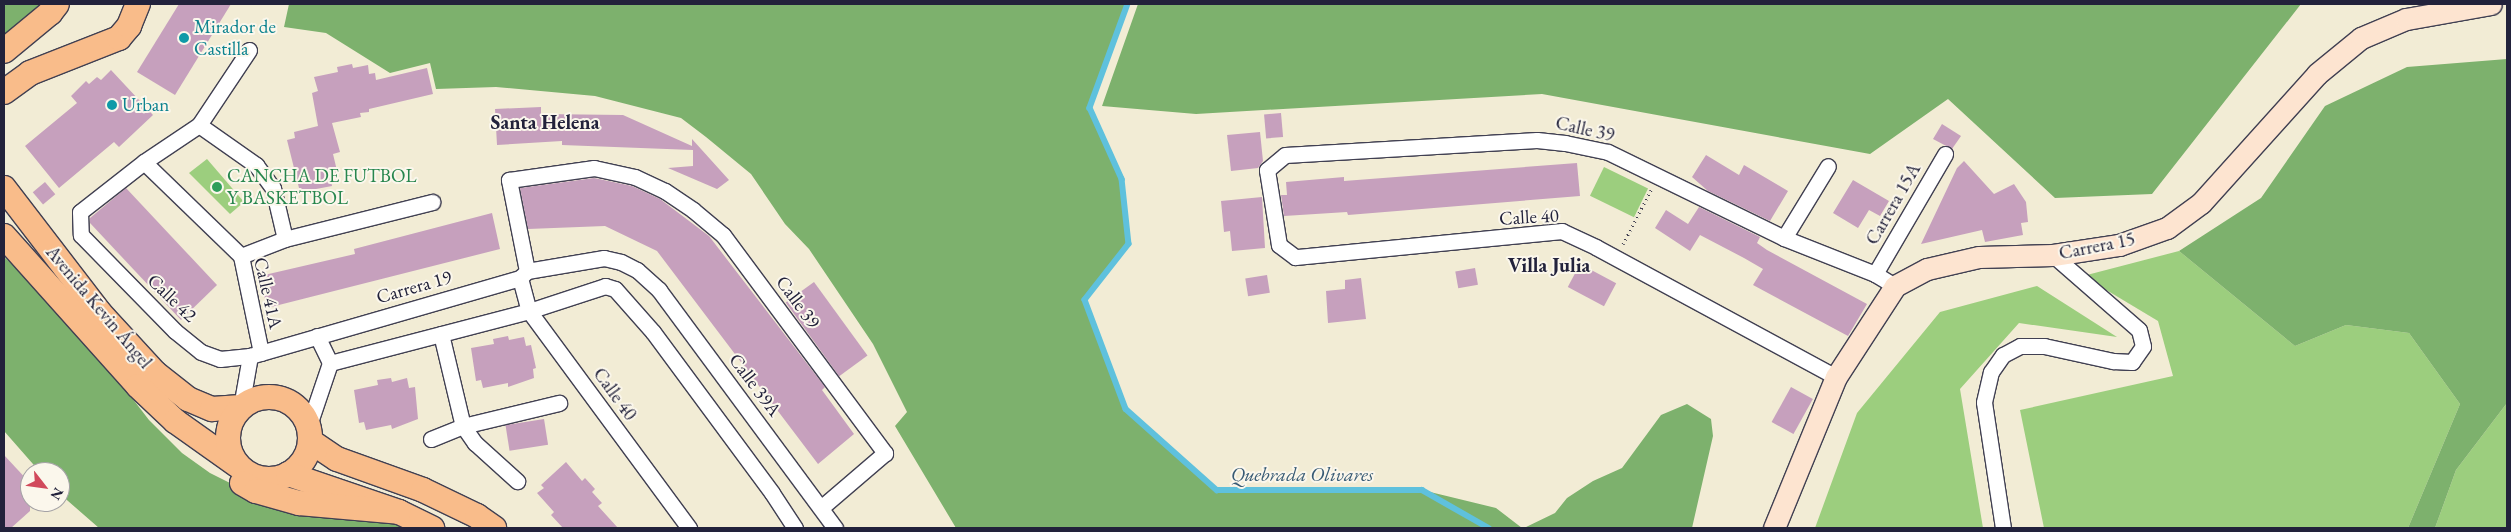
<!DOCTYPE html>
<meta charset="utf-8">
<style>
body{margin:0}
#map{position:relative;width:2511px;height:532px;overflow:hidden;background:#f2ecd5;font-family:"EB Garamond",serif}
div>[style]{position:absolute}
.green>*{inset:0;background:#9cce7e;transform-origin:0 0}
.forest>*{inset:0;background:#7db16d}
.stream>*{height:5.5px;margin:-2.75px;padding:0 2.75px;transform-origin:2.75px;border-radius:2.75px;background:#5fc1dd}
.building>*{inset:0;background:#c6a0bd;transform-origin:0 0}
.path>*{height:3px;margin-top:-1.5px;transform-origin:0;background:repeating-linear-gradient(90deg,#414052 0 1px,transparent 0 5px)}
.roads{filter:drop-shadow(1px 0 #414052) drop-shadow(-1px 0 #414052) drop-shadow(0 1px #414052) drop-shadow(0 -1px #414052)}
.street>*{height:15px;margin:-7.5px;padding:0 7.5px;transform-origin:7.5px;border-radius:7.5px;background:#fff}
.secondary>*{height:21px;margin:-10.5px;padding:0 10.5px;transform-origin:10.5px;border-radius:10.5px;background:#fde4d0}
.primary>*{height:24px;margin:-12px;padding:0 12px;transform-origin:12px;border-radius:12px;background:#f9bc8a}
.primary>.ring{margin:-12px;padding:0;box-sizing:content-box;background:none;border:24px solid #f9bc8a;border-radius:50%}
.dots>*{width:14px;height:14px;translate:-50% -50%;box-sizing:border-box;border:2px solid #fbf7ec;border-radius:50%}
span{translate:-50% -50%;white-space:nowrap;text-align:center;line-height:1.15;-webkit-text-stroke:4px #fbf7ec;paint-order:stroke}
.culture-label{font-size:19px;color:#0d838f}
.left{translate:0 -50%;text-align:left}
.street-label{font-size:19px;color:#22223b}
.leisure-label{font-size:19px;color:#27864d}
.neighbourhood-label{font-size:20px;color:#22223b;font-weight:700}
.water-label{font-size:20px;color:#375a74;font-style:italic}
.frame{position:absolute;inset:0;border:5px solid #22223b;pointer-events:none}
.north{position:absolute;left:20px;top:462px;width:50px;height:50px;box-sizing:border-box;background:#fbf7ec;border:1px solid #a4a2a5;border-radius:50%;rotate:120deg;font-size:14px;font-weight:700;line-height:20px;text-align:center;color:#22223b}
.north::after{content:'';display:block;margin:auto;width:18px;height:22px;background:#d1495b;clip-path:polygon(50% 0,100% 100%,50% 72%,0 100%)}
</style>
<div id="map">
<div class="green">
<div style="clip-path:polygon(207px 159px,244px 202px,230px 214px,189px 173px)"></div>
<div style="left:1604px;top:167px;width:49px;height:32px;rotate:26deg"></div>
<div style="clip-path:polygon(2179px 251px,2295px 346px,2346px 325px,2409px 333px,2460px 404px,2408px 528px,2044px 528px,2020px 410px,2173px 376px,2158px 321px,2083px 276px)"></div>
<div style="clip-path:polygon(2037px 286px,2117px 337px,2019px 323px,1960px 389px,1983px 528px,1815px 528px,1857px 413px,1940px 312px)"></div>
<div style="clip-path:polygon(2507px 403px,2507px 528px,2435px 528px,2456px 470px)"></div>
</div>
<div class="forest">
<div style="clip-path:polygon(7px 4px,42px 4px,32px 17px,4px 42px,4px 6px)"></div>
<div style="clip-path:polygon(289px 4px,1128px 4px,1090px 108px,1122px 179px,1129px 244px,1085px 300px,1126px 409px,1217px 490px,1422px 490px,1496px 508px,1522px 528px,956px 528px,895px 426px,907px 412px,873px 344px,809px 249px,785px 224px,751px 174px,706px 137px,681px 118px,595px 96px,496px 87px,436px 89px,430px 63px,390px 73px,326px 33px,284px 27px)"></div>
<div style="clip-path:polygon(1138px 4px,2301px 4px,2152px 194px,2055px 198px,1948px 99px,1870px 154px,1542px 94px,1196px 114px,1102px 106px)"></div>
<div style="clip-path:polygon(2507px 59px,2507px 403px,2456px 470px,2435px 528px,2408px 528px,2460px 404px,2409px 333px,2346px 325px,2295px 346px,2179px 251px,2261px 198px,2325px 106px,2407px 67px)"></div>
<div style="clip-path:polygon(4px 257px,39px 288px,98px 354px,149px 420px,182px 453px,210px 473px,236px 486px,391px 519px,407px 528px,99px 528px,60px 494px,60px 472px,40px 472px,4px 431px)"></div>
<div style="clip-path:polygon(1687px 404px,1711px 419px,1713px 436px,1692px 528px,1524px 528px,1555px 513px,1567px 498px,1593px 481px,1622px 468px,1661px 415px)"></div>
</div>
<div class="stream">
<div style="left:1128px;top:4px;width:111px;rotate:110.1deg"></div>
<div style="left:1090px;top:108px;width:78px;rotate:65.7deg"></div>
<div style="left:1122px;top:179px;width:65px;rotate:83.9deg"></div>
<div style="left:1129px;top:244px;width:71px;rotate:128.2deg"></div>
<div style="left:1085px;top:300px;width:116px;rotate:69.4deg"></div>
<div style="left:1126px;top:409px;width:122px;rotate:41.7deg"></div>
<div style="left:1217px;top:490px;width:205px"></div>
<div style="left:1422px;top:490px;width:77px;rotate:29.6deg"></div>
</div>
<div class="building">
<div style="clip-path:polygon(179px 4px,231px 4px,175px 95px,137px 72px)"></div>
<div style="clip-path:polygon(352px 64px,353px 68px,368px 65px,369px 74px,375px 73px,376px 80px,427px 68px,433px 94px,369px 109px,369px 112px,360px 113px,361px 117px,332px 123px,340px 152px,333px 154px,339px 179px,331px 181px,332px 186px,300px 192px,287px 140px,295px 138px,294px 132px,318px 126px,312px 93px,318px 91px,314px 77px,338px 72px,337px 67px)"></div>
<div style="clip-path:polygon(111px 70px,153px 115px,119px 147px,114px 142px,59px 188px,25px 146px,77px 103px,71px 96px,86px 81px,89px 84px,97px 77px,101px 80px)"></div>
<div style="clip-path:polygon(541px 107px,541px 114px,623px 115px,692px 146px,692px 139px,729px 180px,717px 189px,668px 168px,693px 166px,693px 150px,562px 145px,562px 141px,497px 145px,495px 109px)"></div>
<div style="left:1281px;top:113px;width:24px;height:17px;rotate:85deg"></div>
<div style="clip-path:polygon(1942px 124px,1961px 136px,1952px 149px,1933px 139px)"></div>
<div style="clip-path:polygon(1260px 132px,1263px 161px,1258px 168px,1231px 171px,1227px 135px)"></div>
<div style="clip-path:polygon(1706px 155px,1739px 175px,1744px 165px,1788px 191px,1770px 221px,1708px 191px,1692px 177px)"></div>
<div style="clip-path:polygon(1964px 161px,1994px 194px,2014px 184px,2026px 202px,2028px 222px,2021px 223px,2023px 235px,1985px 242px,1982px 230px,1921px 244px,1957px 168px)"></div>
<div style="clip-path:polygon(1577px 163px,1580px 196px,1348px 215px,1347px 212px,1284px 216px,1281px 195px,1287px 195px,1286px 182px,1344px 177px,1344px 181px)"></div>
<div style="clip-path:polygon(594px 178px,632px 186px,660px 199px,709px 236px,825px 387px,822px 390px,854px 434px,818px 464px,657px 251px,605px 226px,528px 229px,520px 188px)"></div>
<div style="clip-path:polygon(1853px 180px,1889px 201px,1880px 216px,1869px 210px,1858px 228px,1833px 213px)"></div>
<div style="left:45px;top:182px;width:16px;height:16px;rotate:50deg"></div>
<div style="clip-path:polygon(126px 188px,217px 285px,181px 320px,90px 223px,90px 218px)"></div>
<div style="clip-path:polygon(1262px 197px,1265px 248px,1232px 251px,1230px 231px,1224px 232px,1221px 201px)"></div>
<div style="clip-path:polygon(1699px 207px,1760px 237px,1757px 243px,1767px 250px,1867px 304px,1848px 336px,1753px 285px,1763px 269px,1744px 258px,1700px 235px,1690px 251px,1655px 228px,1666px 210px,1688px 224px)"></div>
<div style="clip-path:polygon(492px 213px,500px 249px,267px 308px,260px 276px,355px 254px,354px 249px)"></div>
<div style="left:1580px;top:264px;width:41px;height:26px;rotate:28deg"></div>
<div style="left:1475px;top:268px;width:17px;height:20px;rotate:80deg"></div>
<div style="left:1267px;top:275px;width:18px;height:22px;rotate:81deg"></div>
<div style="clip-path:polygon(1361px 278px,1366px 319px,1328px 323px,1326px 291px,1345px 289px,1345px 280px)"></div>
<div style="left:814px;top:282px;width:91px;height:35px;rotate:54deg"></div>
<div style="clip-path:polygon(508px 336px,509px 340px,524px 337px,526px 346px,531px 345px,536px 368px,533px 369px,534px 378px,508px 387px,508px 383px,483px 388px,481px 380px,476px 381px,471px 348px,494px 344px,493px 339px)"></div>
<div style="clip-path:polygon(391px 378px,392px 382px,407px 378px,409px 388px,415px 387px,418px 419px,392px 429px,391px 425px,366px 430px,364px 422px,359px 423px,354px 390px,378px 385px,377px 380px)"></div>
<div style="left:1791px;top:387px;width:25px;height:40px;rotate:29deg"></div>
<div style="left:544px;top:419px;width:26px;height:39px;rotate:81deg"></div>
<div style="clip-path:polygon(4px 455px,30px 483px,30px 511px,11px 528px,4px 528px)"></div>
<div style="clip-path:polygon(566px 462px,582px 481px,585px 478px,595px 489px,592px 492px,602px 503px,598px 506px,618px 528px,563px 528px,551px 515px,554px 512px,537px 493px,544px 488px,541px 485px)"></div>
</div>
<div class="path">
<div style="left:1623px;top:244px;width:61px;rotate:-62.6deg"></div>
</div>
<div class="roads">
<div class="street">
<div style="left:249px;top:50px;width:90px;rotate:123.7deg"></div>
<div style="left:199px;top:125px;width:66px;rotate:146.1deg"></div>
<div style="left:144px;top:162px;width:81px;rotate:142deg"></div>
<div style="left:80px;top:212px;width:23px;rotate:88deg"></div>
<div style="left:81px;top:235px;width:134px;rotate:45.6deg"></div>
<div style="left:175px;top:331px;width:33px;rotate:39deg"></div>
<div style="left:201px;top:352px;width:20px;rotate:20deg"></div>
<div style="left:220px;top:359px;width:30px;rotate:-6deg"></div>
<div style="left:250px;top:356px;width:281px;rotate:-16.1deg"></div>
<div style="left:520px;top:278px;width:10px;rotate:-45deg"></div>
<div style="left:527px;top:271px;width:78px;rotate:-9.6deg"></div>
<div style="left:604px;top:258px;width:17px;rotate:13deg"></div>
<div style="left:621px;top:262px;width:18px;rotate:27deg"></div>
<div style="left:637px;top:270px;width:30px;rotate:42deg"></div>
<div style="left:659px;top:290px;width:296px;rotate:53.5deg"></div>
<div style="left:199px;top:125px;width:70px;rotate:35.1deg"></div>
<div style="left:256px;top:165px;width:29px;rotate:54deg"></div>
<div style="left:273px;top:188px;width:52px;rotate:76.8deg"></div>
<div style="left:144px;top:162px;width:135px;rotate:44.1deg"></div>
<div style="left:241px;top:256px;width:99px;rotate:78.3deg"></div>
<div style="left:1784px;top:238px;width:84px;rotate:-58.6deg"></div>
<div style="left:241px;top:256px;width:47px;rotate:-21.1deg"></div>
<div style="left:285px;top:239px;width:152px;rotate:-14.1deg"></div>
<div style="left:527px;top:271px;width:93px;rotate:-101.2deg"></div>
<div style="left:509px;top:180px;width:86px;rotate:-8deg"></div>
<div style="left:594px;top:168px;width:42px;rotate:12.4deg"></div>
<div style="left:635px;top:177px;width:33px;rotate:25deg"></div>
<div style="left:665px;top:191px;width:34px;rotate:34deg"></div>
<div style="left:693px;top:210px;width:39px;rotate:40deg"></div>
<div style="left:723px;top:235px;width:272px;rotate:53.4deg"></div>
<div style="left:885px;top:453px;width:83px;rotate:139.4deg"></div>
<div style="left:1875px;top:274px;width:139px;rotate:-59.7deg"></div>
<div style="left:520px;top:278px;width:34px;rotate:75deg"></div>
<div style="left:529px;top:311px;width:270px;rotate:53.6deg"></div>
<div style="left:441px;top:334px;width:95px;rotate:76.6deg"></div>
<div style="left:463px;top:426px;width:21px;rotate:55deg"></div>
<div style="left:475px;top:443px;width:57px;rotate:42.1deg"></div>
<div style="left:317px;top:336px;width:30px;rotate:64deg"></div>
<div style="left:330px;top:363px;width:206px;rotate:-14.6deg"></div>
<div style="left:529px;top:311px;width:80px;rotate:-18.2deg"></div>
<div style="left:605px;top:286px;width:10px;rotate:17deg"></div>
<div style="left:615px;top:289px;width:57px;rotate:48.5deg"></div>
<div style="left:653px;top:332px;width:200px;rotate:53.5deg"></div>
<div style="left:772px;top:493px;width:42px;rotate:56.7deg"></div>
<div style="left:1836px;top:377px;width:273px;rotate:-151.6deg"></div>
<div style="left:1596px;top:247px;width:38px;rotate:-155deg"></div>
<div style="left:1562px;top:231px;width:268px;rotate:174.4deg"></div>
<div style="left:1295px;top:257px;width:20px;rotate:-143deg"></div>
<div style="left:1279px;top:245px;width:76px;rotate:-99.1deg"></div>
<div style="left:1267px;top:170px;width:23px;rotate:-40deg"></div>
<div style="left:1285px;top:155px;width:252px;rotate:-3.4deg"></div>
<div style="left:1537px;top:140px;width:28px;rotate:6deg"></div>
<div style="left:1565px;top:143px;width:44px;rotate:11.8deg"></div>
<div style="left:1608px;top:152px;width:196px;rotate:26deg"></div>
<div style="left:1784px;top:238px;width:98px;rotate:21.6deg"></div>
<div style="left:1875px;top:274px;width:23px;rotate:31deg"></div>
<div style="left:241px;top:407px;width:52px;rotate:-80deg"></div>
<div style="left:308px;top:428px;width:69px;rotate:-71.3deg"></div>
<div style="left:431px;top:439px;width:35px;rotate:-22deg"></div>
<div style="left:463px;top:426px;width:99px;rotate:-13.5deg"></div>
<div style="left:2003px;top:528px;width:127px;rotate:-98.6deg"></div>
<div style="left:1984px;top:402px;width:31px;rotate:-77deg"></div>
<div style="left:1991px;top:372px;width:21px;rotate:-55deg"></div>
<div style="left:2003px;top:355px;width:19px;rotate:-28deg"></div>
<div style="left:2020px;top:346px;width:24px"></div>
<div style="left:2044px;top:346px;width:71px;rotate:12.3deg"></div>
<div style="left:2113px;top:361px;width:19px;rotate:3deg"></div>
<div style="left:2132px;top:362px;width:19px;rotate:-55deg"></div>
<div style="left:2143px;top:346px;width:16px;rotate:-104deg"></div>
<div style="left:2139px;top:330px;width:114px;rotate:-138.9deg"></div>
</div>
<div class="secondary">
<div style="left:1774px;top:528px;width:163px;rotate:-67.7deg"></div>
<div style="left:1836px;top:377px;width:108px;rotate:-57deg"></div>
<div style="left:1895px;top:286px;width:36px;rotate:-28deg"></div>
<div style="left:1927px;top:269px;width:53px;rotate:-13deg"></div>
<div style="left:1979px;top:257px;width:74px;rotate:-1.5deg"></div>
<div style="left:2053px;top:255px;width:67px;rotate:-8.6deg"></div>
<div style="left:2119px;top:245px;width:51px;rotate:-19.5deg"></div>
<div style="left:2167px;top:228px;width:42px;rotate:-36.3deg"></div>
<div style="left:2201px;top:203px;width:173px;rotate:-48deg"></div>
<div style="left:2317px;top:74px;width:57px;rotate:-39.3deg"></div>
<div style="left:2361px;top:38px;width:49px;rotate:-22.9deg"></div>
<div style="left:2406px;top:19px;width:86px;rotate:-10deg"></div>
</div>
<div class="primary">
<div style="left:4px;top:51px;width:60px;rotate:-39.6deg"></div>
<div style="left:50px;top:13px;width:11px;rotate:-52deg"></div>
<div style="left:4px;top:92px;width:32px;rotate:-36deg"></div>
<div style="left:30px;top:73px;width:96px;rotate:-21.5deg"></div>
<div style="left:119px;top:38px;width:16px;rotate:-50deg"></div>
<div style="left:129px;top:26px;width:24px;rotate:-68deg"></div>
<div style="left:4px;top:188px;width:158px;rotate:52.5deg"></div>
<div style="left:100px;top:313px;width:81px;rotate:47.5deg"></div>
<div style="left:155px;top:373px;width:42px;rotate:38.2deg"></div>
<div style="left:188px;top:399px;width:26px;rotate:23deg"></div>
<div style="left:212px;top:409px;width:29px;rotate:-4deg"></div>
<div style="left:4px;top:236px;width:201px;rotate:48.2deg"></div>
<div style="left:138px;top:386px;width:51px;rotate:43.4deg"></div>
<div style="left:175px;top:421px;width:76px;rotate:35.4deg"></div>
<div class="ring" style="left:228px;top:397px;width:58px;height:58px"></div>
<div style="left:310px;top:441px;width:32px;rotate:34deg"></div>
<div style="left:337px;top:459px;width:91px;rotate:19.8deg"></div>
<div style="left:423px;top:490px;width:60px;rotate:25.7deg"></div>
<div style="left:477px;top:516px;width:21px;rotate:35deg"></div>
<div style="left:288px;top:474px;width:117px;rotate:18.9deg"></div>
<div style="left:399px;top:512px;width:37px;rotate:26deg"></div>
<div style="left:242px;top:483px;width:16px;rotate:30deg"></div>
<div style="left:256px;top:491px;width:45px;rotate:15.6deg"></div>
<div style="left:299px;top:503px;width:100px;rotate:5.1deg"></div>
</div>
</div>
<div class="dots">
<div style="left:184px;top:38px;background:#0f9aa8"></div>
<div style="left:112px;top:105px;background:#0f9aa8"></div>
<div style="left:217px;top:187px;background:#2e9e5b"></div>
</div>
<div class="culture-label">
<span class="left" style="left:194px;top:38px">Mirador de<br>Castilla</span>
<span class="left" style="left:122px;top:105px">Urban</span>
</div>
<div class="street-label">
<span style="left:1585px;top:129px;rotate:13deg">Calle 39</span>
<span style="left:1893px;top:204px;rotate:-60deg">Carrera 15A</span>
<span style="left:1529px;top:217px;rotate:-3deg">Calle 40</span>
<span style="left:2097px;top:246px;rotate:-11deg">Carrera 15</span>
<span style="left:414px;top:287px;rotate:-16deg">Carrera 19</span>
<span style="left:268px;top:293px;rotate:77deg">Calle 41A</span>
<span style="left:172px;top:298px;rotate:44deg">Calle 42</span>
<span style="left:798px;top:302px;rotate:53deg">Calle 39</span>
<span style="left:99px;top:307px;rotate:50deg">Avenida Kevin Ángel</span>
<span style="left:755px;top:385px;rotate:53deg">Calle 39A</span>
<span style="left:615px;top:394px;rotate:54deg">Calle 40</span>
</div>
<div class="leisure-label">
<span class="left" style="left:227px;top:187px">CANCHA DE FUTBOL<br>Y BASKETBOL</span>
</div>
<div class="neighbourhood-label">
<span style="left:545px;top:122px">Santa Helena</span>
<span style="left:1549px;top:265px">Villa Julia</span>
</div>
<div class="water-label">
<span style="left:1302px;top:474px">Quebrada Olivares</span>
</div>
<div class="frame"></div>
<div class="north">N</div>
</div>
